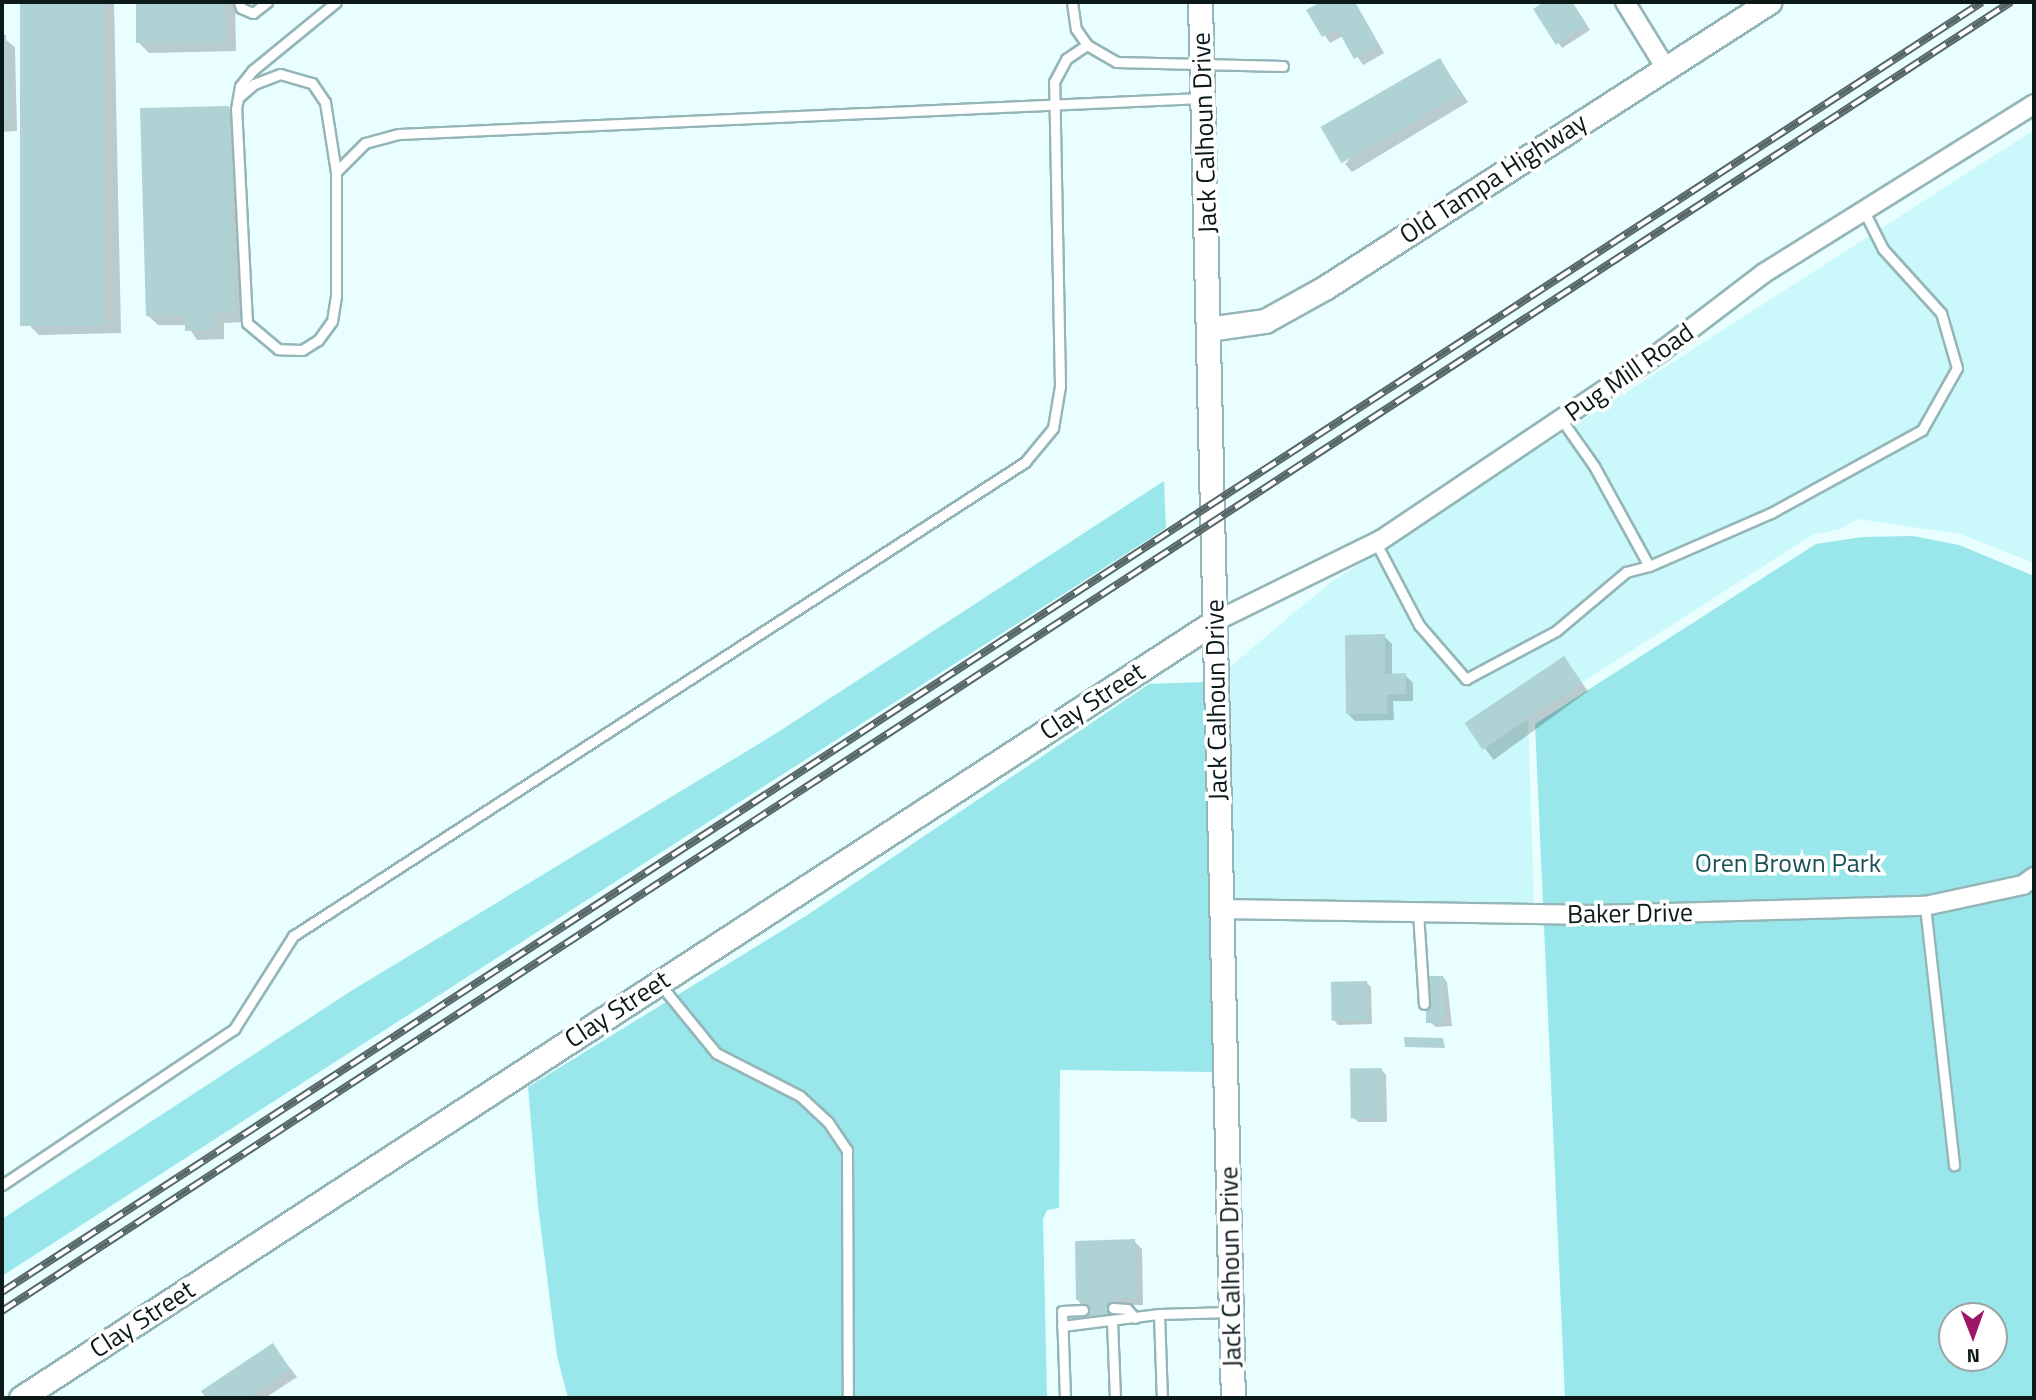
<!DOCTYPE html>
<style>
body{margin:0}
#map{position:relative;width:2036px;height:1400px;overflow:hidden;background:#e8feff;font-family:"Titillium Web",sans-serif}
div>[style]{position:absolute}
.built>*{inset:0;background:#caf8fb}
.green>*{inset:0;background:#99e7eb}
.shadow>*{inset:0;background:#0003;transform-origin:0 0}
.building>*{inset:0;background:#afd2d4;transform-origin:0 0}
.roads{filter:drop-shadow(2px 0 #94b6b8) drop-shadow(-2px 0 #94b6b8) drop-shadow(0 2px #94b6b8) drop-shadow(0 -2px #94b6b8)}
.service>*{height:9px;margin:-4.5px;padding:0 4.5px;transform-origin:4.5px;border-radius:4.5px;background:#fff}
.minor>*{height:18px;margin:-9px;padding:0 9px;transform-origin:9px;border-radius:9px;background:#fff}
.tertiary>*{height:23px;margin:-11.5px;padding:0 11.5px;transform-origin:11.5px;border-radius:11.5px;background:#fff}
.rail>*{height:8px;margin-top:-4px;transform-origin:0;background:repeating-linear-gradient(90deg,#fff 0 16px,#576768 0 32px);box-sizing:border-box;border-block:2px solid #576768}
span{translate:-50% -50%;white-space:nowrap;text-align:center;line-height:1.15;-webkit-text-stroke:7px #fff;paint-order:stroke}
.street-label{font-size:26px;color:#0b1919}
.park-label{font-size:26px;color:#1a5154}
.frame{position:absolute;inset:0;border:4px solid #0b1919;pointer-events:none}
.north{position:absolute;left:1938px;top:1302px;width:70px;height:70px;box-sizing:border-box;background:#fff;border:2px solid #9da3a3;border-radius:50%;rotate:179deg;font-size:19px;font-weight:700;line-height:28px;text-align:center;color:#0b1919}
.north::after{content:'';display:block;margin:auto;width:24px;height:32px;background:#9d1667;clip-path:polygon(50% 0,100% 100%,50% 72%,0 100%)}
</style>
<div id="map">
<div class="built">
<div style="clip-path:polygon(2034px 130px,2034px 563px,1960px 534px,1858px 519px,1840px 529px,1812px 535px,1528px 717px,1534px 904px,1232px 907px,1226px 670px,1331px 582px)"></div>
</div>
<div class="green">
<div style="clip-path:polygon(1164px 481px,1166px 528px,2px 1276px,2px 1219px,351px 991px,775px 734px)"></div>
<div style="clip-path:polygon(evenodd,1913px 536px,1959px 545px,2034px 576px,2034px 1398px,1565px 1398px,1535px 724px,1816px 544px,1862px 537px,1913px 536px,1952px 1316px,1994px 1316px,1994px 1358px,1952px 1358px,1952px 1316px)"></div>
<div style="clip-path:polygon(1204px 682px,1214px 1072px,1060px 1070px,1059px 1208px,1047px 1210px,1043px 1219px,1047px 1398px,568px 1398px,557px 1356px,538px 1206px,528px 1087px,809px 914px,1149px 684px)"></div>
</div>
<div class="shadow">
<div style="clip-path:polygon(21px 2px,114px 2px,121px 333px,39px 335px,29px 325px)"></div>
<div style="clip-path:polygon(138px 2px,235px 2px,236px 51px,149px 53px,139px 43px)"></div>
<div style="clip-path:polygon(1325px 2px,1355px 2px,1384px 53px,1363px 65px,1343px 36px,1330px 43px,1309px 11px)"></div>
<div style="clip-path:polygon(1547px 2px,1572px 2px,1590px 30px,1562px 48px,1536px 9px)"></div>
<div style="clip-path:polygon(2px 37px,15px 47px,17px 131px,2px 132px)"></div>
<div style="clip-path:polygon(1440px 60px,1468px 102px,1352px 172px,1345px 164px)"></div>
<div style="clip-path:polygon(228px 107px,238px 118px,244px 322px,224px 323px,224px 339px,197px 340px,187px 325px,158px 325px,147px 315px)"></div>
<div style="clip-path:polygon(1384px 636px,1392px 644px,1392px 675px,1405px 675px,1413px 683px,1413px 701px,1393px 701px,1394px 720px,1355px 721px,1348px 714px)"></div>
<div style="left:1564px;top:658px;width:41px;height:117px;rotate:54deg"></div>
<div style="clip-path:polygon(1443px 977px,1447px 982px,1452px 1026px,1436px 1027px,1431px 1023px)"></div>
<div style="clip-path:polygon(1367px 983px,1371px 987px,1372px 1024px,1338px 1025px,1334px 1020px)"></div>
<div style="clip-path:polygon(1443px 1039px,1445px 1048px,1407px 1047px)"></div>
<div style="clip-path:polygon(1382px 1070px,1386px 1075px,1387px 1122px,1358px 1122px,1353px 1117px)"></div>
<div style="clip-path:polygon(1134px 1241px,1142px 1249px,1143px 1305px,1119px 1305px,1119px 1321px,1093px 1322px,1078px 1300px)"></div>
<div style="clip-path:polygon(272px 1345px,297px 1377px,265px 1398px,209px 1398px,204px 1391px)"></div>
</div>
<div class="building">
<div style="left:20px;top:2px;width:84px;height:324px"></div>
<div style="left:136px;top:2px;width:90px;height:41px"></div>
<div style="clip-path:polygon(1321px 2px,1354px 2px,1378px 45px,1354px 59px,1337px 29px,1322px 37px,1306px 10px)"></div>
<div style="clip-path:polygon(1544px 2px,1572px 2px,1587px 25px,1556px 45px,1533px 9px)"></div>
<div style="clip-path:polygon(2px 35px,6px 35px,8px 122px,2px 122px)"></div>
<div style="left:1440px;top:58px;width:42px;height:138px;rotate:60deg"></div>
<div style="clip-path:polygon(229px 106px,235px 313px,215px 313px,215px 330px,185px 331px,185px 315px,146px 316px,140px 108px)"></div>
<div style="clip-path:polygon(1385px 634px,1385px 674px,1406px 673px,1406px 694px,1387px 695px,1387px 714px,1346px 714px,1345px 635px)"></div>
<div style="left:1564px;top:656px;width:32px;height:120px;rotate:56deg"></div>
<div style="left:1426px;top:976px;width:17px;height:47px"></div>
<div style="left:1367px;top:981px;width:39px;height:36px;rotate:89deg"></div>
<div style="clip-path:polygon(1404px 1037px,1443px 1038px,1444px 1047px,1405px 1047px)"></div>
<div style="left:1382px;top:1068px;width:50px;height:32px;rotate:89deg"></div>
<div style="clip-path:polygon(1135px 1239px,1136px 1298px,1112px 1299px,1113px 1314px,1084px 1315px,1083px 1300px,1076px 1300px,1075px 1241px)"></div>
<div style="clip-path:polygon(273px 1343px,290px 1369px,247px 1398px,206px 1398px,201px 1391px)"></div>
</div>
<div class="roads">
<div class="service">
<div style="left:239px;top:2px;width:6px;rotate:72deg"></div>
<div style="left:241px;top:8px;width:13px;rotate:23deg"></div>
<div style="left:253px;top:13px;width:18px;rotate:-38deg"></div>
<div style="left:1072px;top:2px;width:27px;rotate:82deg"></div>
<div style="left:1076px;top:29px;width:19px;rotate:55deg"></div>
<div style="left:1087px;top:45px;width:34px;rotate:30deg"></div>
<div style="left:1116px;top:62px;width:167px;rotate:1.4deg"></div>
<div style="left:239px;top:97px;width:20px;rotate:-41deg"></div>
<div style="left:254px;top:84px;width:28px;rotate:-21deg"></div>
<div style="left:280px;top:74px;width:33px;rotate:16deg"></div>
<div style="left:312px;top:83px;width:23px;rotate:56deg"></div>
<div style="left:325px;top:102px;width:71px;rotate:81.1deg"></div>
<div style="left:336px;top:172px;width:124px;rotate:90deg"></div>
<div style="left:336px;top:296px;width:25px;rotate:99deg"></div>
<div style="left:332px;top:321px;width:24px;rotate:126deg"></div>
<div style="left:318px;top:340px;width:19px;rotate:148deg"></div>
<div style="left:302px;top:350px;width:24px;rotate:-178deg"></div>
<div style="left:278px;top:349px;width:40px;rotate:-140deg"></div>
<div style="left:247px;top:323px;width:214px;rotate:-92.9deg"></div>
<div style="left:236px;top:109px;width:23px;rotate:-80deg"></div>
<div style="left:240px;top:86px;width:21px;rotate:-51deg"></div>
<div style="left:253px;top:70px;width:107px;rotate:-39.3deg"></div>
<div style="left:336px;top:172px;width:41px;rotate:-45deg"></div>
<div style="left:365px;top:143px;width:35px;rotate:-15deg"></div>
<div style="left:399px;top:134px;width:803px;rotate:-2.57deg"></div>
<div style="left:1561px;top:419px;width:57px;rotate:54.9deg"></div>
<div style="left:1594px;top:466px;width:114px;rotate:61.2deg"></div>
<div style="left:1649px;top:566px;width:133px;rotate:-23.5deg"></div>
<div style="left:1771px;top:513px;width:172px;rotate:-28.8deg"></div>
<div style="left:1922px;top:430px;width:71px;rotate:-60.6deg"></div>
<div style="left:1957px;top:368px;width:57px;rotate:-106.2deg"></div>
<div style="left:1941px;top:313px;width:86px;rotate:-132.2deg"></div>
<div style="left:1883px;top:249px;width:42px;rotate:-116.6deg"></div>
<div style="left:1376px;top:543px;width:93px;rotate:62.3deg"></div>
<div style="left:1419px;top:625px;width:72px;rotate:49deg"></div>
<div style="left:1466px;top:679px;width:102px;rotate:-28.1deg"></div>
<div style="left:1556px;top:631px;width:92px;rotate:-40.1deg"></div>
<div style="left:1626px;top:572px;width:24px;rotate:-15deg"></div>
<div style="left:1925px;top:906px;width:261px;rotate:83.6deg"></div>
<div style="left:1418px;top:912px;width:92px;rotate:86.3deg"></div>
<div style="left:659px;top:983px;width:90px;rotate:50.8deg"></div>
<div style="left:716px;top:1053px;width:94px;rotate:27.1deg"></div>
<div style="left:800px;top:1096px;width:38px;rotate:43deg"></div>
<div style="left:828px;top:1122px;width:34px;rotate:56deg"></div>
<div style="left:847px;top:1150px;width:248px;rotate:89.8deg"></div>
<div style="left:2px;top:1185px;width:280px;rotate:-33.9deg"></div>
<div style="left:234px;top:1029px;width:110px;rotate:-57.6deg"></div>
<div style="left:293px;top:936px;width:872px;rotate:-32.92deg"></div>
<div style="left:1025px;top:462px;width:44px;rotate:-50.5deg"></div>
<div style="left:1053px;top:428px;width:43px;rotate:-80.5deg"></div>
<div style="left:1060px;top:386px;width:304px;rotate:-91.1deg"></div>
<div style="left:1054px;top:82px;width:26px;rotate:-62deg"></div>
<div style="left:1066px;top:59px;width:25px;rotate:-34deg"></div>
<div style="left:1113px;top:1308px;width:14px;rotate:4deg"></div>
<div style="left:1127px;top:1309px;width:12px;rotate:48deg"></div>
<div style="left:1159px;top:1314px;width:84px;rotate:88deg"></div>
<div style="left:1112px;top:1320px;width:78px;rotate:87.8deg"></div>
<div style="left:1062px;top:1326px;width:98px;rotate:-7.1deg"></div>
<div style="left:1159px;top:1314px;width:71px;rotate:-1.6deg"></div>
<div style="left:1065px;top:1398px;width:87px;rotate:-92deg"></div>
<div style="left:1062px;top:1311px;width:21px;rotate:-3deg"></div>
</div>
<div class="minor">
<div style="left:1625px;top:2px;width:76px;rotate:58.4deg"></div>
<div style="left:1214px;top:622px;width:186px;rotate:-26.2deg"></div>
<div style="left:1381px;top:540px;width:339px;rotate:-33.9deg"></div>
<div style="left:1662px;top:351px;width:128px;rotate:-37.4deg"></div>
<div style="left:1764px;top:273px;width:319px;rotate:-32deg"></div>
<div style="left:1221px;top:909px;width:375px;rotate:0.9deg"></div>
<div style="left:1596px;top:915px;width:329px;rotate:-1.6deg"></div>
<div style="left:1925px;top:906px;width:100px;rotate:-12.1deg"></div>
<div style="left:2023px;top:885px;width:14px;rotate:-36deg"></div>
</div>
<div class="tertiary">
<div style="left:1200px;top:2px;width:1396px;rotate:88.65deg"></div>
<div style="left:1208px;top:329px;width:58px;rotate:-8deg"></div>
<div style="left:1265px;top:321px;width:70px;rotate:-29.1deg"></div>
<div style="left:1326px;top:287px;width:527px;rotate:-32.75deg"></div>
<div style="left:21px;top:1398px;width:1423px;rotate:-33.04deg"></div>
</div>
</div>
<div class="rail">
<div style="left:2px;top:1292px;width:2363px;rotate:-33.08deg"></div>
<div style="left:2px;top:1311px;width:2398px;rotate:-33.09deg"></div>
</div>
<div class="street-label">
<span style="left:1204px;top:133px;rotate:-92deg">Jack Calhoun Drive</span>
<span style="left:1493px;top:178px;rotate:-33deg">Old Tampa Highway</span>
<span style="left:1629px;top:372px;rotate:-35deg">Pug Mill Road</span>
<span style="left:1216px;top:700px;rotate:-91deg">Jack Calhoun Drive</span>
<span style="left:1092px;top:701px;rotate:-33deg">Clay Street</span>
<span style="left:1630px;top:913px;rotate:-1deg">Baker Drive</span>
<span style="left:617px;top:1009px;rotate:-33deg">Clay Street</span>
<span style="left:1230px;top:1267px;rotate:-91deg">Jack Calhoun Drive</span>
<span style="left:142px;top:1319px;rotate:-33deg">Clay Street</span>
</div>
<div class="park-label">
<span style="left:1788px;top:863px">Oren Brown Park</span>
</div>
<div class="frame"></div>
<div class="north">N</div>
</div>
